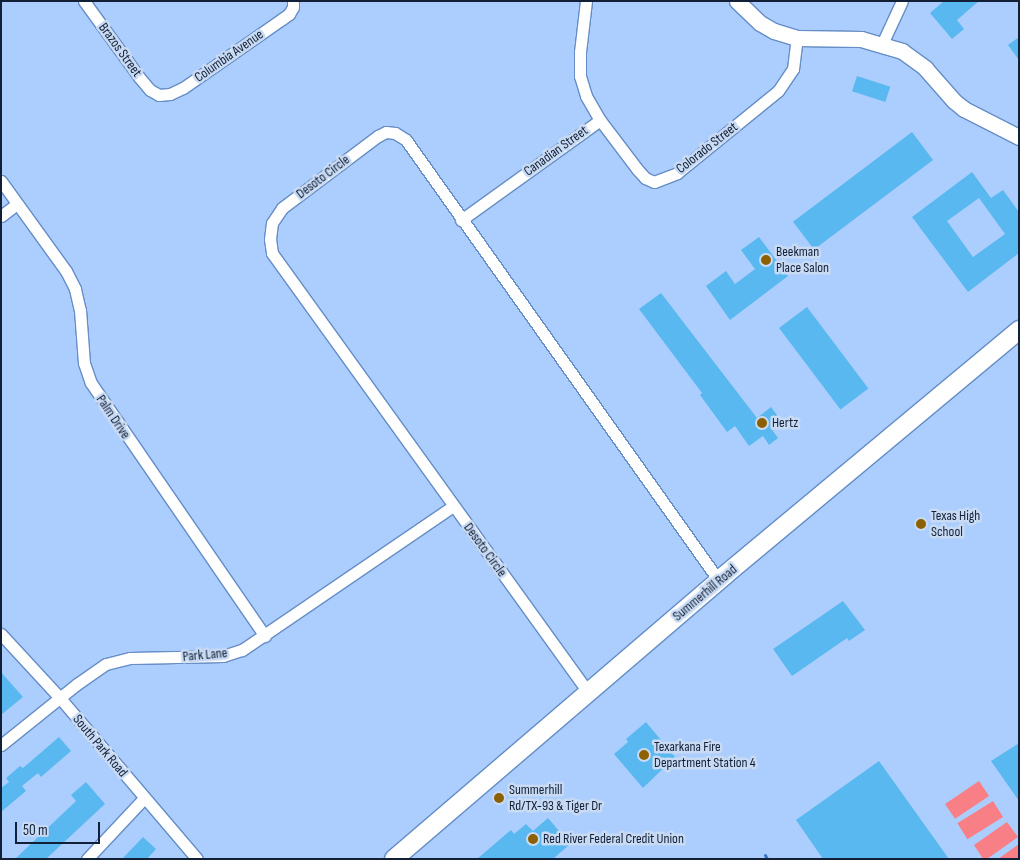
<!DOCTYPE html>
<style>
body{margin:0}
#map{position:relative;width:1020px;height:860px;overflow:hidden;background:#acceff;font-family:"Sofia Sans Condensed",sans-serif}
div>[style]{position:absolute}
.green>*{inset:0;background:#f97f86;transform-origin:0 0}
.stream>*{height:3px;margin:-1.5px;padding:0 1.5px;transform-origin:1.5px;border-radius:1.5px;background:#3673cc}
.building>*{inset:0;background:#5ab8f1;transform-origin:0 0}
.roads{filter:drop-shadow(1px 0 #668dc6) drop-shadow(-1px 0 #668dc6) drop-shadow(0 1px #668dc6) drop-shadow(0 -1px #668dc6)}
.street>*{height:11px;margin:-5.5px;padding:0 5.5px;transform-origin:5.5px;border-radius:5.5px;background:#fff}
.secondary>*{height:15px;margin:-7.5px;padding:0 7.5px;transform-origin:7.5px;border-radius:7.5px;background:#fff}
.primary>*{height:18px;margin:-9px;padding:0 9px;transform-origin:9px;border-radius:9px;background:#fff}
.dots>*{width:14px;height:14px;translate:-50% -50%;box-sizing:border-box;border:2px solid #c9daf3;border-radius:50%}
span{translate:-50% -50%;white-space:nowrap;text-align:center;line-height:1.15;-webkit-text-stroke:5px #c9daf3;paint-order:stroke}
.street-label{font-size:14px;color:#112037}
.poi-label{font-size:14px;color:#112037}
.left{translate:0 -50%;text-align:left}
.frame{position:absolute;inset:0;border:2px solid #112037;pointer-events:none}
.scale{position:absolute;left:15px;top:822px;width:85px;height:22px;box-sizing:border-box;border:2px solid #112037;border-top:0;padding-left:6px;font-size:15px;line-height:18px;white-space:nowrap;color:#112037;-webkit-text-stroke:4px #c9daf3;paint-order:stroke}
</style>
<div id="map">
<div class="green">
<div style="left:979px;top:781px;width:18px;height:41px;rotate:56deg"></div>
<div style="left:993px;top:801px;width:19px;height:42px;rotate:58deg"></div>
<div style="clip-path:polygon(1007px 822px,1018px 837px,987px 859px,983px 859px,974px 845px)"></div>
<div style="clip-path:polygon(1019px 844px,1019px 859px,998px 859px)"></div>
</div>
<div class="stream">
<div style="left:765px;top:855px;width:4px;rotate:63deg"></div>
</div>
<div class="building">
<div style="clip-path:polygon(944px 1px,979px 1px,957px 20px,964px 29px,952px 39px,930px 13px)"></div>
<div style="clip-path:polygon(1019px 37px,1019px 60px,1008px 45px)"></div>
<div style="left:857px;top:76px;width:35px;height:16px;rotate:18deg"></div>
<div style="left:912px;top:132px;width:35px;height:149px;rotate:53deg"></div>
<div style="clip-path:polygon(evenodd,972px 172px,991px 198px,1003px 190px,1019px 212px,1019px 253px,968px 292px,912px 217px,972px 172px,979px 198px,1005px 234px,973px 257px,947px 221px,979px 198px)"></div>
<div style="clip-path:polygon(759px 237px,788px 276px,730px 320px,706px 286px,726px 271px,735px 284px,755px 269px,741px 250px)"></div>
<div style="clip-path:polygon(661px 293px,757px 418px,771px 407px,780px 419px,770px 427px,778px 438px,769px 445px,763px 436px,749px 446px,735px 426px,727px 432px,700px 395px,702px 393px,639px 309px)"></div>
<div style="left:807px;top:307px;width:102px;height:35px;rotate:53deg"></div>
<div style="clip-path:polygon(843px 601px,865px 630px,849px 641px,847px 638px,792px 676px,773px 649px)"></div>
<div style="clip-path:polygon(1px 672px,23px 697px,1px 715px)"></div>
<div style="clip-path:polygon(646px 722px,675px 757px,643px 788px,614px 754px,628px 742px,626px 739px)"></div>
<div style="clip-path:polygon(59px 737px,71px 751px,41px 777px,38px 773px,22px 786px,26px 791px,1px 812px,1px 788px,9px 782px,6px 778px,20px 766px,23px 768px)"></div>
<div style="clip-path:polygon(1019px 743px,1019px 801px,991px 761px)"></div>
<div style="clip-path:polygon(879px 761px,949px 859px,823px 859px,796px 820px)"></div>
<div style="clip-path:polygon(86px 782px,105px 804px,46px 859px,15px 859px,76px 801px,71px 795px)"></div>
<div style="clip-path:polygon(548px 818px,570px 844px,553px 859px,477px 859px,511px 830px,514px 834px,526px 824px,533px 831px)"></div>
<div style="clip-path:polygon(143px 837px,156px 849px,147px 859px,122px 859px)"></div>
</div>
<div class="roads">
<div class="street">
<div style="left:84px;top:1px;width:94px;rotate:54.1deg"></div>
<div style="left:139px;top:77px;width:17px;rotate:50deg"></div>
<div style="left:150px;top:90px;width:10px;rotate:29deg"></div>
<div style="left:159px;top:95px;width:11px;rotate:-5deg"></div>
<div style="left:170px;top:94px;width:14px;rotate:-25deg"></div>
<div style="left:183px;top:88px;width:121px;rotate:-34.9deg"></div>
<div style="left:282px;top:19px;width:9px;rotate:-36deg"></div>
<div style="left:289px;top:14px;width:8px;rotate:-60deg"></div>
<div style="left:293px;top:7px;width:6px;rotate:-90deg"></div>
<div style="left:586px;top:1px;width:51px;rotate:96.7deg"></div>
<div style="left:580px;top:52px;width:24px;rotate:90deg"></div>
<div style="left:580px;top:76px;width:21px;rotate:73deg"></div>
<div style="left:586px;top:96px;width:28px;rotate:60deg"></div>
<div style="left:600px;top:120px;width:61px;rotate:52.9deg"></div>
<div style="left:637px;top:169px;width:12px;rotate:48deg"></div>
<div style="left:645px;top:178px;width:10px;rotate:24deg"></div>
<div style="left:654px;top:182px;width:25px;rotate:-21deg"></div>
<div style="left:677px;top:173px;width:130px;rotate:-39.1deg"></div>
<div style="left:778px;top:91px;width:27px;rotate:-56deg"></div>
<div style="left:793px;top:69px;width:31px;rotate:-83deg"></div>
<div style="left:882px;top:44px;width:47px;rotate:-65.1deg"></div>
<div style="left:1px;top:181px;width:111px;rotate:54.2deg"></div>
<div style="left:66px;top:271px;width:20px;rotate:63deg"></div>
<div style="left:75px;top:289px;width:22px;rotate:77deg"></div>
<div style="left:80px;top:310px;width:53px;rotate:85.7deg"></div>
<div style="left:84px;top:363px;width:21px;rotate:71deg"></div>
<div style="left:91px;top:383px;width:307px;rotate:55.5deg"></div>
<div style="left:1px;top:216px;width:20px;rotate:-37deg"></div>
<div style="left:461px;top:220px;width:171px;rotate:-35.7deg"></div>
<div style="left:1px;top:634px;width:87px;rotate:47.3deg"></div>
<div style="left:60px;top:698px;width:211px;rotate:49.6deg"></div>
<div style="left:588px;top:692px;width:541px;rotate:-125.75deg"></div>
<div style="left:272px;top:253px;width:14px;rotate:-98deg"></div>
<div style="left:270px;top:239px;width:16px;rotate:-83deg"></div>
<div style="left:272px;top:223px;width:18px;rotate:-56deg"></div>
<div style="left:282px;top:208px;width:120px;rotate:-36.9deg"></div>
<div style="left:378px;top:136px;width:9px;rotate:-27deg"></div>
<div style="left:386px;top:132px;width:9px;rotate:6deg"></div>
<div style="left:395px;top:133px;width:13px;rotate:32deg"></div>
<div style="left:406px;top:140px;width:541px;rotate:54.63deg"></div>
<div style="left:1px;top:745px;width:97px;rotate:-38.8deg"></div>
<div style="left:77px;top:684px;width:35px;rotate:-35deg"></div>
<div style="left:106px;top:664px;width:25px;rotate:-14deg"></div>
<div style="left:130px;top:658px;width:93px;rotate:-1.2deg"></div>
<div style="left:223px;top:656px;width:20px;rotate:-18deg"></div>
<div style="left:242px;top:650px;width:255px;rotate:-34.3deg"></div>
<div style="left:87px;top:859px;width:83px;rotate:-46.9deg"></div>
</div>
<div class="secondary">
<div style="left:737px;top:1px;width:32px;rotate:44deg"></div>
<div style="left:760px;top:23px;width:16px;rotate:30deg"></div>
<div style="left:774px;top:31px;width:24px;rotate:17deg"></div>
<div style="left:797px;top:38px;width:64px;rotate:0.9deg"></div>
<div style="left:861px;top:39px;width:43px;rotate:16.3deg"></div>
<div style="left:902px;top:51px;width:29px;rotate:36deg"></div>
<div style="left:925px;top:68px;width:44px;rotate:48.7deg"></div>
<div style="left:954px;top:101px;width:13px;rotate:39deg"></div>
<div style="left:964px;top:109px;width:62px;rotate:27deg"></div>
</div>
<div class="primary">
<div style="left:394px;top:859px;width:436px;rotate:-40.6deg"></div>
<div style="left:725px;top:575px;width:383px;rotate:-39.8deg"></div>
</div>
</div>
<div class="dots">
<div style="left:766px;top:260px;background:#8c6104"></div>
<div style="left:762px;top:423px;background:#8c6104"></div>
<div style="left:921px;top:524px;background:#8c6104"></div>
<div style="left:644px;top:755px;background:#8c6104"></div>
<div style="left:499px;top:798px;background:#8c6104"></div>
<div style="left:533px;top:839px;background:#8c6104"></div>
</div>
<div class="street-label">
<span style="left:120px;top:50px;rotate:54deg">Brazos Street</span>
<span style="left:229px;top:56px;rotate:-35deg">Columbia Avenue</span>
<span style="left:707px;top:148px;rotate:-38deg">Colorado Street</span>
<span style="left:556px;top:151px;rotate:-36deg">Canadian Street</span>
<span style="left:323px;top:177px;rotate:-37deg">Desoto Circle</span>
<span style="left:113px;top:417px;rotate:56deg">Palm Drive</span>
<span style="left:485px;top:550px;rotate:54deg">Desoto Circle</span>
<span style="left:705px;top:593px;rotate:-40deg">Summerhill Road</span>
<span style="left:205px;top:655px;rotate:-5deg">Park Lane</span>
<span style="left:100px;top:746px;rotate:50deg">South Park Road</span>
</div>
<div class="poi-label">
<span class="left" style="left:776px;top:260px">Beekman<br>Place Salon</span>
<span class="left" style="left:772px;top:423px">Hertz</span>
<span class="left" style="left:931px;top:524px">Texas High<br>School</span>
<span class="left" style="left:654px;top:755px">Texarkana Fire<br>Department Station 4</span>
<span class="left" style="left:509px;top:798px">Summerhill<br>Rd/TX-93 &amp; Tiger Dr</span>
<span class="left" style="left:543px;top:839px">Red River Federal Credit Union</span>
</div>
<div class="frame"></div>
<div class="scale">50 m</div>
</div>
